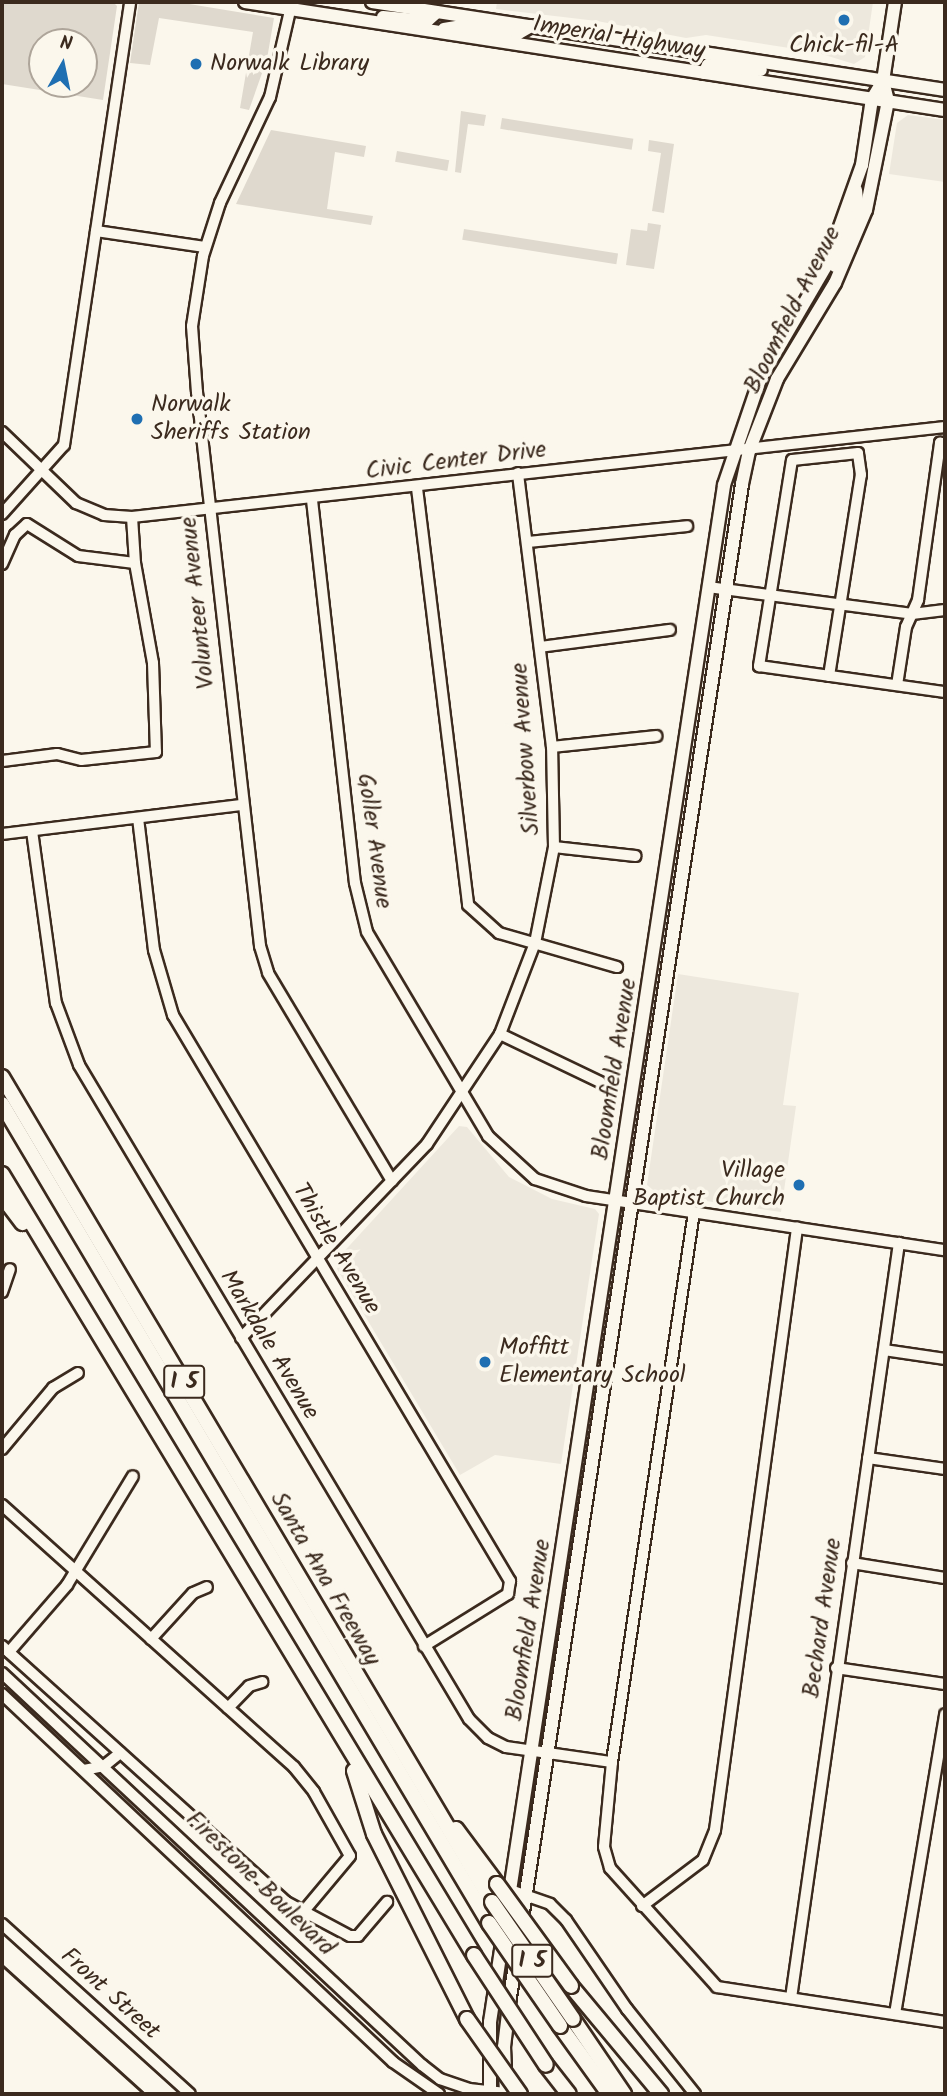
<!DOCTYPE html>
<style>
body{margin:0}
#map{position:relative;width:947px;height:2096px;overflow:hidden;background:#fbf7ec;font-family:Kalam,sans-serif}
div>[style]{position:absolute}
.built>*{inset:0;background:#ede8dd}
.green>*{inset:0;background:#dfd9ce;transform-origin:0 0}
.roads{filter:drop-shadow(2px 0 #3b2a1e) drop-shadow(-2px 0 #3b2a1e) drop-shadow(0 2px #3b2a1e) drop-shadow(0 -2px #3b2a1e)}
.minor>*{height:10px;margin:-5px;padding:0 5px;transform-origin:5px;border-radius:5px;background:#fbf7ec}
.major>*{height:12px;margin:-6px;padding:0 6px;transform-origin:6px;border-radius:6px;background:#fbf7ec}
.highway>*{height:14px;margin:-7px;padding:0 7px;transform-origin:7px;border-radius:7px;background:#fbf7ec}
.rail>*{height:2.5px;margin:-1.25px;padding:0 1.25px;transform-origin:1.25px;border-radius:1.25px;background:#3b2a1e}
.bridges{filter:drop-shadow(2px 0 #3b2a1e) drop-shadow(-2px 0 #3b2a1e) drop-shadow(0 2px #3b2a1e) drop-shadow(0 -2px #3b2a1e)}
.highway-bridge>*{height:14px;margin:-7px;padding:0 7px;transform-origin:7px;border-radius:7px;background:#fbf7ec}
.dots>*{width:19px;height:19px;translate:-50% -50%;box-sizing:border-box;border:4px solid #fbf7ec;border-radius:50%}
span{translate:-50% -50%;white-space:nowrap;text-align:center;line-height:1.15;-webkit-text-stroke:7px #fbf7ec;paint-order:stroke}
.shield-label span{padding:2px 5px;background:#fbf7ec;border:2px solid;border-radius:5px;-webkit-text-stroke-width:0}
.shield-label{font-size:23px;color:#3b2a1e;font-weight:700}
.street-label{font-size:24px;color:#3b2a1e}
.poi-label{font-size:24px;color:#3b2a1e}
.left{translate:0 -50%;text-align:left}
.right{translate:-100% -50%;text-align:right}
.frame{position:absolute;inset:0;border:4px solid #3b2a1e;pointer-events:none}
.north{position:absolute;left:28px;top:28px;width:70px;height:70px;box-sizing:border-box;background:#fbf7ec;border:2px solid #aea59a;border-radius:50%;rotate:9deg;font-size:19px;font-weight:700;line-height:28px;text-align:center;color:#3b2a1e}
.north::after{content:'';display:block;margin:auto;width:24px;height:32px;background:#1f6fb2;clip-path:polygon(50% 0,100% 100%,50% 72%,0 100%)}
</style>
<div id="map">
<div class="built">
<div style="clip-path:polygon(497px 2px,873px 2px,865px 57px,854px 64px,815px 52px,706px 35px,686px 38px,597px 21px,496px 9px)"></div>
<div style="clip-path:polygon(908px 115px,945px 120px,945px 182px,889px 174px,897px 123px)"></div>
<div style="clip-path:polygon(678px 974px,799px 993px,783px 1105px,796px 1106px,781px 1212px,658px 1194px,647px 1185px)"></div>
<div style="clip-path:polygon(459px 1126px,467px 1127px,509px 1177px,552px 1199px,595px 1209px,599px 1214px,561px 1464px,495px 1455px,460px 1475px,337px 1269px,339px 1257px)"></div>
</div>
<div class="green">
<div style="clip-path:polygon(evenodd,2px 2px,113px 2px,117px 6px,103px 100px,2px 84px,2px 2px,84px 42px,84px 84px,42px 84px,42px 42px,84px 42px)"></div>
<div style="clip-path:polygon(139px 2px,177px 2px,274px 18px,267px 59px,249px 110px,240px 108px,253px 32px,159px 18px,150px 65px,130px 63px)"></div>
<div style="clip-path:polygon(461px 111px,486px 115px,484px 126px,468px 124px,461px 173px,455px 172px)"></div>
<div style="left:502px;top:118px;width:133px;height:11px;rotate:9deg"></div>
<div style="clip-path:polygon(271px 130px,366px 146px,364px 157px,335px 152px,327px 209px,373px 216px,371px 225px,236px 204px)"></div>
<div style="clip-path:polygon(649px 140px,674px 144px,664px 213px,652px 211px,661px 153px,648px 151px)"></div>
<div style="left:397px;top:151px;width:53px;height:11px;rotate:10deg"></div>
<div style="clip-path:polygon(648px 223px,661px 225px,654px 269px,626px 265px,631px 229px,647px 231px)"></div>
<div style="left:464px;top:229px;width:156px;height:11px;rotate:9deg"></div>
</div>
<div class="roads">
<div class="minor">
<div style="left:292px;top:2px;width:98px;rotate:103deg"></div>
<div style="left:270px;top:97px;width:117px;rotate:115.3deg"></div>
<div style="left:220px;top:203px;width:56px;rotate:107.8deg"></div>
<div style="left:203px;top:256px;width:71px;rotate:98.9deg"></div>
<div style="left:192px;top:326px;width:66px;rotate:85.7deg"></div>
<div style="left:197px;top:392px;width:558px;rotate:83.51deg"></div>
<div style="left:260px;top:946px;width:28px;rotate:73deg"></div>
<div style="left:268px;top:973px;width:242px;rotate:59.2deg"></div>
<div style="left:96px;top:231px;width:110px;rotate:8.4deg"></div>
<div style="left:2px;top:432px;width:103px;rotate:43.8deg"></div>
<div style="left:76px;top:503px;width:30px;rotate:23deg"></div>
<div style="left:104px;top:515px;width:28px;rotate:4deg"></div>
<div style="left:132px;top:517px;width:818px;rotate:-6.32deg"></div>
<div style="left:417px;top:488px;width:420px;rotate:83deg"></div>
<div style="left:468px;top:905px;width:42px;rotate:42.1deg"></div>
<div style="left:499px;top:933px;width:123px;rotate:16.1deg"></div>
<div style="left:312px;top:500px;width:385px;rotate:83.6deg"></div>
<div style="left:355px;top:883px;width:50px;rotate:76.2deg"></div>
<div style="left:367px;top:932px;width:237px;rotate:59.3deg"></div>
<div style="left:488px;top:1136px;width:64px;rotate:42.5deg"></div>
<div style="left:535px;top:1179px;width:54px;rotate:18.4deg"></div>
<div style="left:586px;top:1196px;width:363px;rotate:8.6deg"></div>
<div style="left:2px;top:514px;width:93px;rotate:-48.1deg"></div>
<div style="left:64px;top:445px;width:448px;rotate:-81.5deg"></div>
<div style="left:132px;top:517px;width:46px;rotate:86.3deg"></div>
<div style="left:528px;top:542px;width:160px;rotate:-5.7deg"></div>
<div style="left:2px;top:564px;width:32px;rotate:-66deg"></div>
<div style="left:15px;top:535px;width:16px;rotate:-43deg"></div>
<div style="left:27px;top:524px;width:60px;rotate:32.1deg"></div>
<div style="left:78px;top:556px;width:57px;rotate:7deg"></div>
<div style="left:135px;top:563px;width:102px;rotate:79.8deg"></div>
<div style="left:153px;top:663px;width:89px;rotate:88.1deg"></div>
<div style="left:156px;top:752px;width:75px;rotate:173.9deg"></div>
<div style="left:81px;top:760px;width:25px;rotate:-166deg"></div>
<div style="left:57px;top:754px;width:55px;rotate:172.7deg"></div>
<div style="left:708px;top:587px;width:206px;rotate:7.5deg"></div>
<div style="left:912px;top:614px;width:33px;rotate:-7deg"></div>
<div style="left:540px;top:647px;width:131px;rotate:-7.5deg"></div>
<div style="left:829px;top:676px;width:204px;rotate:-81deg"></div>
<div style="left:861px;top:475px;width:22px;rotate:-98deg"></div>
<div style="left:858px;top:453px;width:66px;rotate:173.9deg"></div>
<div style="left:792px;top:460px;width:209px;rotate:99.1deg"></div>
<div style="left:759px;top:666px;width:188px;rotate:8deg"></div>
<div style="left:897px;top:685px;width:59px;rotate:-81.2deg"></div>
<div style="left:906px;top:627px;width:30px;rotate:-66deg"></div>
<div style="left:918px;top:600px;width:159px;rotate:-82deg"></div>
<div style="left:940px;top:443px;width:5px"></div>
<div style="left:552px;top:747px;width:105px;rotate:-6deg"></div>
<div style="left:138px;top:818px;width:133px;rotate:83.1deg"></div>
<div style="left:154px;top:950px;width:68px;rotate:73.7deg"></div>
<div style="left:173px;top:1015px;width:659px;rotate:59.23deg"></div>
<div style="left:510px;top:1581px;width:13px;rotate:99deg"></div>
<div style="left:508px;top:1594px;width:99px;rotate:148.2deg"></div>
<div style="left:32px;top:831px;width:174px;rotate:82.1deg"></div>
<div style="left:56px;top:1003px;width:66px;rotate:69.6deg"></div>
<div style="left:79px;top:1065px;width:761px;rotate:59.19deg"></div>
<div style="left:469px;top:1719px;width:27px;rotate:45deg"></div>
<div style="left:488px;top:1738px;width:20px;rotate:27deg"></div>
<div style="left:506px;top:1747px;width:107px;rotate:8.1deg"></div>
<div style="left:2px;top:834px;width:242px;rotate:-6.9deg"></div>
<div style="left:554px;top:847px;width:82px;rotate:6.3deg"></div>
<div style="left:500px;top:1034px;width:111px;rotate:25.6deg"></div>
<div style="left:694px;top:1212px;width:556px;rotate:98.48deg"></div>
<div style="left:612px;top:1762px;width:85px;rotate:95.4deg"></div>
<div style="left:604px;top:1847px;width:22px;rotate:74deg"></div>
<div style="left:610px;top:1868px;width:160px;rotate:48deg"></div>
<div style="left:717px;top:1987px;width:231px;rotate:8.7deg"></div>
<div style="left:2px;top:1292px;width:24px;rotate:-71deg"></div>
<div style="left:241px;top:1338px;width:269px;rotate:-46.2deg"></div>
<div style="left:427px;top:1144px;width:132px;rotate:-56.4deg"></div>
<div style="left:500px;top:1034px;width:97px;rotate:-69deg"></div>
<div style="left:535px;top:943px;width:98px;rotate:-78.8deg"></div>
<div style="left:554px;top:847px;width:100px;rotate:-91.1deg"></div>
<div style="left:552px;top:747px;width:276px;rotate:-97.1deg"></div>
<div style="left:884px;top:1350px;width:62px;rotate:8.4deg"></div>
<div style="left:2px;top:1449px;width:80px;rotate:-50.1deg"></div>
<div style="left:53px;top:1388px;width:29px;rotate:-31deg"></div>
<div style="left:868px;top:1458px;width:78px;rotate:8.1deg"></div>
<div style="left:2px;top:1505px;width:392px;rotate:41.9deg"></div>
<div style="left:294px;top:1767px;width:32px;rotate:51deg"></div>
<div style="left:314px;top:1792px;width:73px;rotate:60.6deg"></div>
<div style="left:350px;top:1856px;width:73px;rotate:130deg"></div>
<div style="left:852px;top:1563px;width:94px;rotate:9.2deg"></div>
<div style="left:151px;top:1639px;width:62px;rotate:-47.6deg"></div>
<div style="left:193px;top:1593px;width:15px;rotate:-23deg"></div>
<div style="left:2px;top:1646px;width:382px;rotate:42deg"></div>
<div style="left:286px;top:1902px;width:72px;rotate:28deg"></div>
<div style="left:350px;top:1936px;width:8px"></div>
<div style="left:358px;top:1936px;width:45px;rotate:-49.5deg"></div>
<div style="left:9px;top:1652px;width:89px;rotate:-49.1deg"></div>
<div style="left:67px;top:1585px;width:127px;rotate:-58.8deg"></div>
<div style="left:836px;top:1668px;width:110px;rotate:8.4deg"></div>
<div style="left:2px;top:1673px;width:575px;rotate:43.03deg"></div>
<div style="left:422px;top:2065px;width:23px;rotate:38deg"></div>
<div style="left:440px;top:2079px;width:31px;rotate:19deg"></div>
<div style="left:469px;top:2089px;width:37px;rotate:6deg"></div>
<div style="left:2px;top:1694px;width:537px;rotate:43.26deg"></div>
<div style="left:393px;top:2062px;width:56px;rotate:34.8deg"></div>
<div style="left:228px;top:1708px;width:30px;rotate:-46deg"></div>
<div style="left:249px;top:1686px;width:14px;rotate:-17deg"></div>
<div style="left:84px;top:1770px;width:20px;rotate:-11deg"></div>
<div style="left:104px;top:1766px;width:21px;rotate:-39deg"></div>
<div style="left:513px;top:1891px;width:39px;rotate:19deg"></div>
<div style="left:550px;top:1904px;width:23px;rotate:45deg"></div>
<div style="left:566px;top:1920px;width:108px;rotate:55.6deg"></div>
<div style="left:627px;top:2009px;width:109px;rotate:51.3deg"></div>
<div style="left:642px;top:1906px;width:76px;rotate:-37deg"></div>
<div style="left:703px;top:1860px;width:32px;rotate:-68deg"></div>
<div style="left:715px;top:1830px;width:608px;rotate:-82.24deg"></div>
<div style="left:2px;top:1924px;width:253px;rotate:42.1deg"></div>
<div style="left:791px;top:1998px;width:763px;rotate:-81.86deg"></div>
<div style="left:895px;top:2014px;width:304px;rotate:-80.5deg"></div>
</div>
<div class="major">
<div style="left:245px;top:2px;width:708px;rotate:8.77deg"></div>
<div style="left:372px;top:2px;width:580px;rotate:8.73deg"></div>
<div style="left:383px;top:17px;width:44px;rotate:5.2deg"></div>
<div style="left:427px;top:21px;width:13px;rotate:-42deg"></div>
<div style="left:444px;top:29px;width:17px;rotate:-10deg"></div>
<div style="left:461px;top:26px;width:57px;rotate:8.1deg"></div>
<div style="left:517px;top:34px;width:16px;rotate:-30deg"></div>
<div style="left:704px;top:73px;width:9px;rotate:-63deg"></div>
<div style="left:708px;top:65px;width:53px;rotate:5.4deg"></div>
<div style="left:835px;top:266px;width:61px;rotate:-68deg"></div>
<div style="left:858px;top:209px;width:19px;rotate:-96deg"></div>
<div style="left:490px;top:2094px;width:72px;rotate:-90deg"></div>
<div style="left:490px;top:2022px;width:1555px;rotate:-81.34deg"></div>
<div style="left:724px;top:485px;width:112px;rotate:-71.2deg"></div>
<div style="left:760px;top:379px;width:131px;rotate:-59.7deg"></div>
<div style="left:826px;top:266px;width:107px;rotate:-70.4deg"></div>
<div style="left:862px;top:165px;width:67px;rotate:-81.4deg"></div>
<div style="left:872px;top:99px;width:21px;rotate:-59deg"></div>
<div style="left:506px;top:2094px;width:47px;rotate:-92.4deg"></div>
<div style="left:504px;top:2047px;width:50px;rotate:-83.2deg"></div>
<div style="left:510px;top:1997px;width:1531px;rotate:-81.28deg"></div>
<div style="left:742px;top:484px;width:34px;rotate:-78deg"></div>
<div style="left:749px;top:451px;width:77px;rotate:-68.7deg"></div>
<div style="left:777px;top:379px;width:112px;rotate:-58.9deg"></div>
<div style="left:835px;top:283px;width:79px;rotate:-67deg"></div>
<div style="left:866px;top:210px;width:111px;rotate:-78.6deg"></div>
<div style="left:888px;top:101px;width:21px;rotate:-104deg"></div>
<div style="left:883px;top:81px;width:80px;rotate:-81.4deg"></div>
</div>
<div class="highway">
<div style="left:2px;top:1077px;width:960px;rotate:59.29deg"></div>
<div style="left:2px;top:1104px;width:953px;rotate:59.26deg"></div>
<div style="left:2px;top:1174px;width:913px;rotate:58.85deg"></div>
<div style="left:2px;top:1196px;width:34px;rotate:53deg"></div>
<div style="left:354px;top:1771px;width:66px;rotate:72.4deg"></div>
<div style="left:374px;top:1834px;width:207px;rotate:63.3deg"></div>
<div style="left:456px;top:1829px;width:69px;rotate:53.3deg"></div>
<div style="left:571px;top:1986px;width:141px;rotate:50.2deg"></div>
<div style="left:573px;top:2019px;width:91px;rotate:55.8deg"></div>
<div style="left:560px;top:2026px;width:84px;rotate:54.2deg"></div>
<div style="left:546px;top:2065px;width:37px;rotate:52deg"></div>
</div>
</div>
<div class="rail">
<div style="left:2px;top:1965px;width:193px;rotate:42.1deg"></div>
</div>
<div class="bridges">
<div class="highway-bridge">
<div style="left:497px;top:1884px;width:126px;rotate:54deg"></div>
<div style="left:492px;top:1902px;width:142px;rotate:55.3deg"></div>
<div style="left:489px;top:1923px;width:125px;rotate:55.4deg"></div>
<div style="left:474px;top:1955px;width:131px;rotate:56.8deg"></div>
<div style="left:467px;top:2019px;width:92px;rotate:54.8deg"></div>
</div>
</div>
<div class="dots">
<div style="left:844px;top:20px;background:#1f6fb2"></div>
<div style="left:196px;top:64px;background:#1f6fb2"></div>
<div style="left:137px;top:419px;background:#1f6fb2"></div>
<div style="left:799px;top:1185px;background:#1f6fb2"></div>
<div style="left:485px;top:1362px;background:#1f6fb2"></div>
</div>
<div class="shield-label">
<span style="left:184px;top:1382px">I 5</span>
<span style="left:532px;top:1961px">I 5</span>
</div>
<div class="street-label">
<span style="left:619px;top:38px;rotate:9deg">Imperial Highway</span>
<span style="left:793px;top:310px;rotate:-63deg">Bloomfield Avenue</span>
<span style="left:456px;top:461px;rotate:-7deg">Civic Center Drive</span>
<span style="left:198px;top:603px;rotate:-96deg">Volunteer Avenue</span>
<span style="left:526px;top:749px;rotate:-94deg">Silverbow Avenue</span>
<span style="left:374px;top:841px;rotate:82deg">Goller Avenue</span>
<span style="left:615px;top:1069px;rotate:-81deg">Bloomfield Avenue</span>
<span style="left:336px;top:1249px;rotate:59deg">Thistle Avenue</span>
<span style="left:269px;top:1345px;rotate:59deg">Markdale Avenue</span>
<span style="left:325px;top:1579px;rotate:60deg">Santa Ana Freeway</span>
<span style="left:823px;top:1618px;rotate:-82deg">Bechard Avenue</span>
<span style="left:529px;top:1630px;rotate:-81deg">Bloomfield Avenue</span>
<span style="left:260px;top:1884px;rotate:44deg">Firestone Boulevard</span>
<span style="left:110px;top:1994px;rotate:42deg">Front Street</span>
</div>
<div class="poi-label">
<span style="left:844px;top:46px">Chick-fil-A</span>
<span class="left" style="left:210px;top:64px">Norwalk Library</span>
<span class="left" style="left:151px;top:419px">Norwalk<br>Sheriffs Station</span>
<span class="right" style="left:785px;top:1185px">Village<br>Baptist Church</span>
<span class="left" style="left:499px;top:1362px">Moffitt<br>Elementary School</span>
</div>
<div class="frame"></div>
<div class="north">N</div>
</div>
